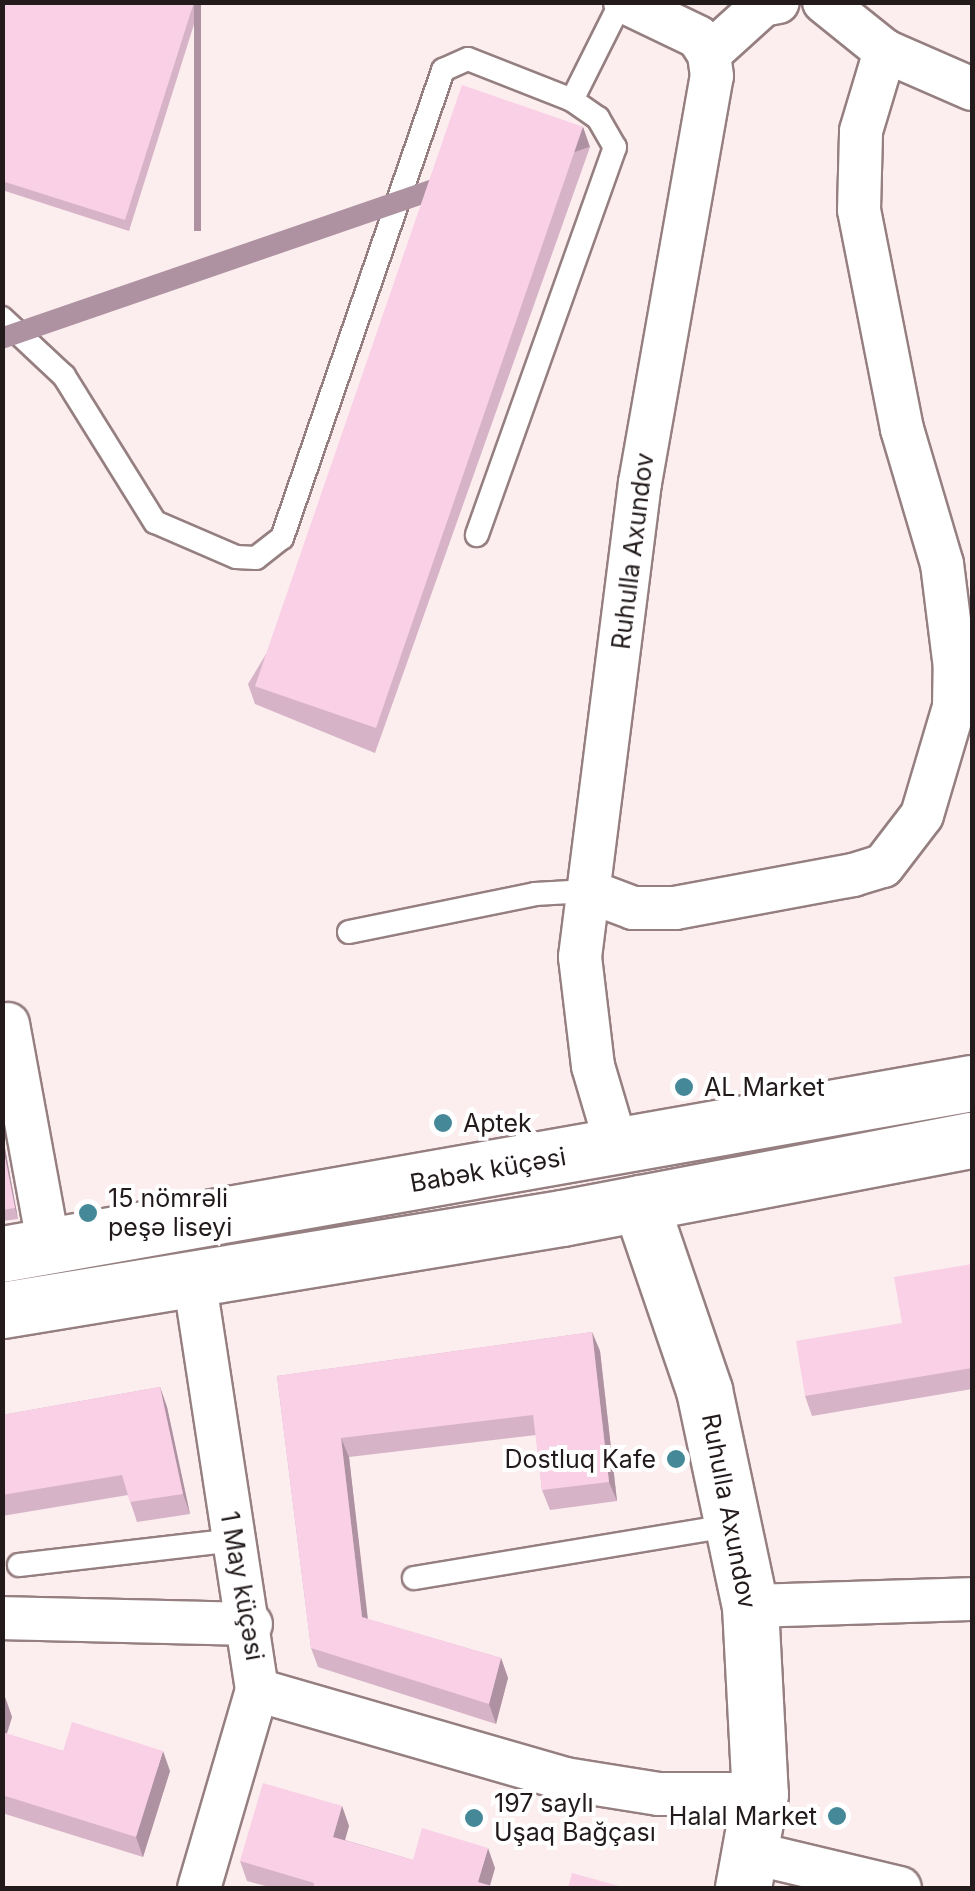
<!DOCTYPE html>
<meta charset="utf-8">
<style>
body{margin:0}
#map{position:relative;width:975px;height:1891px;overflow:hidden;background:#fcedee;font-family:Inter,sans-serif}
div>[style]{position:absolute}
.roads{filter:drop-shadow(2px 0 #957f80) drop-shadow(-2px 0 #957f80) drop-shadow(0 2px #957f80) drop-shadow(0 -2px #957f80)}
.service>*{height:22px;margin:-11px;padding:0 11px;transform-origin:11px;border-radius:11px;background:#fff}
.minor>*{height:42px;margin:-21px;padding:0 21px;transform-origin:21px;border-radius:21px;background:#fff}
.tertiary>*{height:55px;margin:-27.5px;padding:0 27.5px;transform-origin:27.5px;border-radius:27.5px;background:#fff}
.primary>*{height:55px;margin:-27.5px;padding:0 27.5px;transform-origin:27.5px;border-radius:27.5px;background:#fff}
.wall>*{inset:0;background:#d6b3c6}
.shaded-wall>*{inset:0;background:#ae92a1;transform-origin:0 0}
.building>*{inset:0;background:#f9d0e6;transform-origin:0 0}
.dots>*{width:28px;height:28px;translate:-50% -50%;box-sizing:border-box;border:5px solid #fff;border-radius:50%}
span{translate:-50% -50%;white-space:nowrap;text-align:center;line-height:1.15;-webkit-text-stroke:8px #fff;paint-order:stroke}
.street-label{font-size:25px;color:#231b1b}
.poi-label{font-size:25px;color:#231b1b}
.left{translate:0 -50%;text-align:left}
.right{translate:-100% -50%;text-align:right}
.frame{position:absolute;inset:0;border:5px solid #231b1b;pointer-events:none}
</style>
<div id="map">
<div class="roads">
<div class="service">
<div style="left:572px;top:100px;width:110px;rotate:-63.4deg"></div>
<div style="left:2px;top:318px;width:85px;rotate:43.1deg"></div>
<div style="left:64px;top:376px;width:172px;rotate:58.1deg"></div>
<div style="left:155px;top:522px;width:88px;rotate:23.4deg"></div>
<div style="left:236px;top:557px;width:20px;rotate:3deg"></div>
<div style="left:256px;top:558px;width:33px;rotate:-38deg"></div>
<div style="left:282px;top:538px;width:495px;rotate:-71deg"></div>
<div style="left:443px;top:70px;width:27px;rotate:-24deg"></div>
<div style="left:468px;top:59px;width:112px;rotate:21.5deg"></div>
<div style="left:572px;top:100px;width:32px;rotate:35deg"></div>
<div style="left:598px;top:118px;width:34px;rotate:60deg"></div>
<div style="left:615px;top:147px;width:412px;rotate:109.6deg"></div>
<div style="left:349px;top:932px;width:190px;rotate:-11.5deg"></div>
<div style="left:535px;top:894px;width:53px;rotate:-3.2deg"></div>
<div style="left:19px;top:1565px;width:217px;rotate:-6.6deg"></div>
<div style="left:414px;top:1578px;width:323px;rotate:-9.4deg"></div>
</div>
<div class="minor">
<div style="left:824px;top:2px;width:78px;rotate:38.8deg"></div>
<div style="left:885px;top:51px;width:95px;rotate:23.6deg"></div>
<div style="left:709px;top:54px;width:73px;rotate:-42.2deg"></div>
<div style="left:763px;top:5px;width:15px;rotate:-11deg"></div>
<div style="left:588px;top:891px;width:48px;rotate:20.7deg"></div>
<div style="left:633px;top:908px;width:42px"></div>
<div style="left:675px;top:908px;width:181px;rotate:-10.5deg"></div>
<div style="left:853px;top:875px;width:31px;rotate:-17deg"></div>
<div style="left:883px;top:866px;width:64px;rotate:-52.6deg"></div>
<div style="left:922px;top:815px;width:113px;rotate:-73.5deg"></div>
<div style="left:954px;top:707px;width:39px;rotate:-89deg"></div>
<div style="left:955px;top:668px;width:105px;rotate:-97.1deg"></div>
<div style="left:942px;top:564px;width:141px;rotate:-106.5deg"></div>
<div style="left:902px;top:429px;width:223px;rotate:-101.1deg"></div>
<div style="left:859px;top:210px;width:79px;rotate:-88.5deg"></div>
<div style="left:861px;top:131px;width:84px;rotate:-73.3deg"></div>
<div style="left:8px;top:1024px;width:227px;rotate:79.6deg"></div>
<div style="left:617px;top:1147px;width:84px;rotate:-106.5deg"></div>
<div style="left:593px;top:1066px;width:110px;rotate:-96.8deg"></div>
<div style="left:580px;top:957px;width:478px;rotate:-82.8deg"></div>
<div style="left:640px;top:483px;width:413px;rotate:-80deg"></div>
<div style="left:712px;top:76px;width:22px;rotate:-98deg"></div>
<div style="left:709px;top:54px;width:20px;rotate:-123deg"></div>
<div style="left:698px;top:37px;width:81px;rotate:-154.4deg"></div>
<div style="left:194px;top:1278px;width:417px;rotate:81.3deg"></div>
<div style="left:257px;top:1690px;width:206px;rotate:106.3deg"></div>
<div style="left:750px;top:1606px;width:222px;rotate:-1.8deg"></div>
<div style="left:2px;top:1618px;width:249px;rotate:1.4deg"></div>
<div style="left:257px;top:1690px;width:321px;rotate:16.1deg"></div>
<div style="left:565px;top:1779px;width:95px;rotate:9.1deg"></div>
<div style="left:659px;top:1794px;width:101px"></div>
<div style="left:753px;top:1853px;width:151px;rotate:13.4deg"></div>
</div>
<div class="tertiary">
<div style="left:640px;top:1203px;width:198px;rotate:71.1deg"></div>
<div style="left:704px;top:1390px;width:221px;rotate:78deg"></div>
<div style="left:750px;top:1606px;width:188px;rotate:87deg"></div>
<div style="left:760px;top:1794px;width:96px;rotate:100.3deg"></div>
</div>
<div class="primary">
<div style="left:2px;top:1254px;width:985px;rotate:-10deg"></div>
<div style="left:2px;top:1310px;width:568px;rotate:-9.33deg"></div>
<div style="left:562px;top:1218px;width:417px;rotate:-10.8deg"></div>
</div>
</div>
<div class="wall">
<div style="clip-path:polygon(2px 2px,201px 2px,129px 231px,2px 190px)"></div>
<div style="clip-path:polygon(583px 127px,590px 147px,375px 753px,255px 704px,248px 684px)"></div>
<div style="clip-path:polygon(2px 1132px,18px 1219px,2px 1221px)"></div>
<div style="clip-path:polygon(972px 1264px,972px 1389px,812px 1416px,805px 1396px,902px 1323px)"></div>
<div style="clip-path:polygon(592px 1332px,600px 1351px,617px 1501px,550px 1510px,542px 1490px,536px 1435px,349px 1457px,367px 1619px,501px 1658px,508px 1678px,496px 1724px,318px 1667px,311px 1648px,277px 1376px)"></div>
<div style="clip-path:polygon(160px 1387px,167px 1407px,190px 1514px,137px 1522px,128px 1495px,2px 1516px,2px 1415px)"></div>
<div style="clip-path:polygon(2px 1696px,5px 1697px,12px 1717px,7px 1734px,63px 1751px,170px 1771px,143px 1857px,2px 1813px)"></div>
<div style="clip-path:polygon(342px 1806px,349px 1826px,345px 1840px,413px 1860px,495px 1868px,490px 1886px,499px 1888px,273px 1888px,247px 1881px,240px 1861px)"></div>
</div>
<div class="shaded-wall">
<div style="left:194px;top:2px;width:7px;height:229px"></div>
<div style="left:583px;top:127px;width:21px;height:643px;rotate:71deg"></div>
<div style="clip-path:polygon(2px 1132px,18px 1219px,15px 1208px,2px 1142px)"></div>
<div style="clip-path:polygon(592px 1332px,600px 1351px,617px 1501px,609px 1482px)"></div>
<div style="clip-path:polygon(160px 1387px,167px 1407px,190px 1514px,183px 1494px)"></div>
<div style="clip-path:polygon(341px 1438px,349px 1457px,370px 1637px,362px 1617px)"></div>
<div style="clip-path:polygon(501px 1658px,508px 1678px,496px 1724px,489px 1704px)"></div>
<div style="clip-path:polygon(5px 1697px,12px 1717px,2px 1748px,2px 1705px)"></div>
<div style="clip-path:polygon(163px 1751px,170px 1771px,143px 1857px,136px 1837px)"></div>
<div style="clip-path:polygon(342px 1806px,349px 1826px,340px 1857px,333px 1837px)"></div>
<div style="clip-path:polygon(488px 1848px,495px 1868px,489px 1888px,478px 1882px)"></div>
</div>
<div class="building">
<div style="clip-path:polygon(2px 2px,194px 2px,125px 220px,2px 181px)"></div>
<div style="left:462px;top:85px;width:128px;height:636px;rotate:19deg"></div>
<div style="clip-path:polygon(2px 1142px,15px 1208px,2px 1210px)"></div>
<div style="clip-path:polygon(972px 1264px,972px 1368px,805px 1396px,796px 1341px,902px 1323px,894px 1277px)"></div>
<div style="clip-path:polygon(592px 1332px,609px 1482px,542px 1490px,533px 1415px,341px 1438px,362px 1617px,501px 1658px,489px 1704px,311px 1648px,277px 1376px)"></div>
<div style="clip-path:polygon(160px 1387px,183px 1494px,130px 1502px,122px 1475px,2px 1495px,2px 1415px)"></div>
<div style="clip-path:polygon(72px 1722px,163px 1751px,136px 1837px,2px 1795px,2px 1732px,63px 1751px)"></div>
<div style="clip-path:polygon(263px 1783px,342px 1806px,333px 1837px,413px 1860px,422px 1828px,488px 1848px,478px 1882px,499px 1888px,313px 1888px,314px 1883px,240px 1861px)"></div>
<div style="clip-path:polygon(572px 1873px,626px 1888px,568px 1888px)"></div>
</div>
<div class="dots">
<div style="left:684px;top:1087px;background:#458998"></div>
<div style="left:443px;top:1123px;background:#458998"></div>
<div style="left:88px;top:1213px;background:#458998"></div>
<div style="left:676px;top:1459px;background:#458998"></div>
<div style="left:837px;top:1816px;background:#458998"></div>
<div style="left:474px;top:1818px;background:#458998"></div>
</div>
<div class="street-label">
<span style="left:633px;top:551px;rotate:-83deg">Ruhulla Axundov</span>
<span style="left:488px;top:1170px;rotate:-10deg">Babək küçəsi</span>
<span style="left:729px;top:1511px;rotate:79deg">Ruhulla Axundov</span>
<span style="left:242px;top:1586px;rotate:80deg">1 May küçəsi</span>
</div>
<div class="poi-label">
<span class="left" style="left:704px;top:1087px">AL Market</span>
<span class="left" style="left:463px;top:1123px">Aptek</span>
<span class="left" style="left:108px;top:1213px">15 nömrәli<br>peşә liseyi</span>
<span class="right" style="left:656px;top:1459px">Dostluq Kafe</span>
<span class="left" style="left:494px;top:1818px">197 saylı<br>Uşaq Bağçası</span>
<span class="right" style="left:817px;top:1816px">Halal Market</span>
</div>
<div class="frame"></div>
</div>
